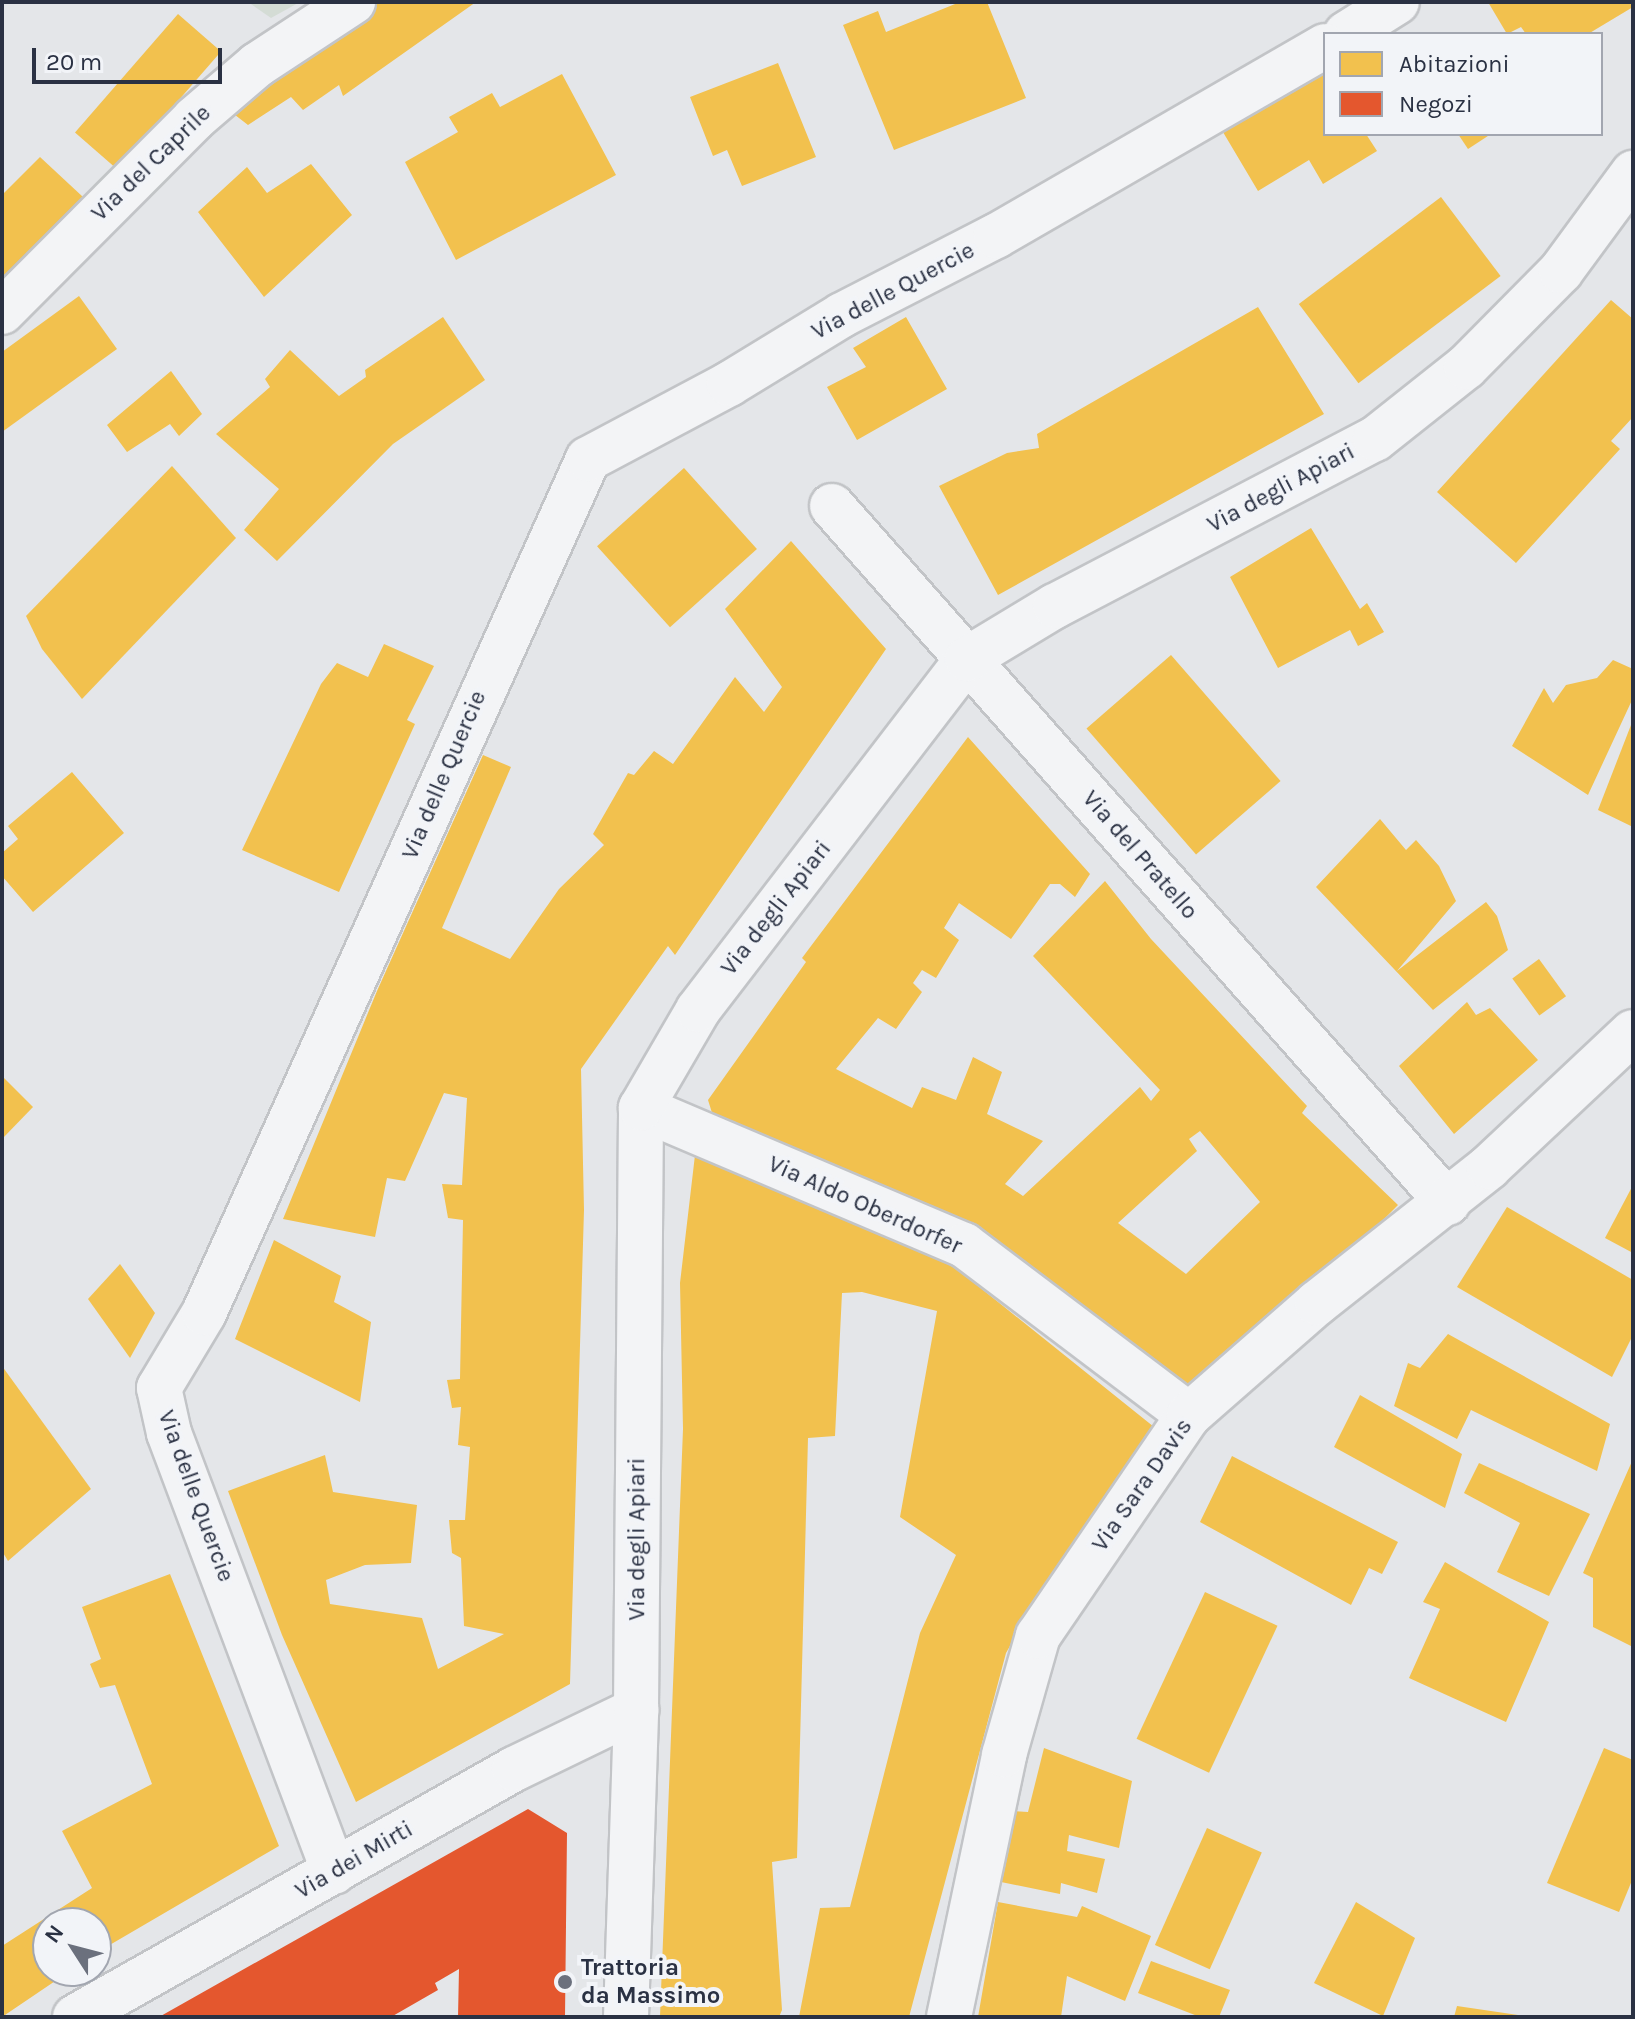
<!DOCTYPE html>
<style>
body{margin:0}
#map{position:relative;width:1635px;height:2019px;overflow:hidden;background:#e4e6e9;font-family:Karla,sans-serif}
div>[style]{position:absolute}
.green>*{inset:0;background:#d4dcd5}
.homes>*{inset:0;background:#f2c14e;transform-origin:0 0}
.shops>*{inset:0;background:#e4572e}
.roads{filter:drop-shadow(2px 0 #c2c4c7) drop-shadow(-2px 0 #c2c4c7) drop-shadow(0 2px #c2c4c7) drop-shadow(0 -2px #c2c4c7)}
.minor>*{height:44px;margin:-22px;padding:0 22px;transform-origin:22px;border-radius:22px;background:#f3f4f6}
.dots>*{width:22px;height:22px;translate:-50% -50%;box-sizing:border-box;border:4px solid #f2f4f8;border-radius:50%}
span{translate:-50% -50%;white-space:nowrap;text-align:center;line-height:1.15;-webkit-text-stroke:8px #f2f4f8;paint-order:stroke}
.street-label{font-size:24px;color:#2a3143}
.poi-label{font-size:24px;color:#2a3143;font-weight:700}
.left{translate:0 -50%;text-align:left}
.frame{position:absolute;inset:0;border:4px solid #2a3143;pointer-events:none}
.legend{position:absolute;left:1323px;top:32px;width:280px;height:104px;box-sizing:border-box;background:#f2f4f8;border:2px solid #a2a6b0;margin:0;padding:10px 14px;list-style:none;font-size:24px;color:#2a3143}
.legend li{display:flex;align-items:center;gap:16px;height:40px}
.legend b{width:40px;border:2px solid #a2a6b0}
.north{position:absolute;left:32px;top:1907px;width:80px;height:80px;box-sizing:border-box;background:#f2f4f8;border:2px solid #a2a6b0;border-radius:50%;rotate:306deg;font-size:22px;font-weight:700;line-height:32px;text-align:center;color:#2a3143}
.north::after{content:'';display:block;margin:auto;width:28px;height:36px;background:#6b707d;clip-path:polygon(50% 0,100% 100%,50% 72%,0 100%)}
.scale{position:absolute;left:32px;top:48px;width:190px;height:36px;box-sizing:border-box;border:4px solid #2a3143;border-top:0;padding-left:10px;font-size:24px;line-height:28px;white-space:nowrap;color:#2a3143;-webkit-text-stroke:6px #f2f4f8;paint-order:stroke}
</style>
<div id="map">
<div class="green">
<div style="clip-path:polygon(248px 2px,300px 2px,271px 18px)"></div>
</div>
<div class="homes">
<div style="clip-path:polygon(373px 2px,476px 2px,343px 96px,339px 85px,303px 110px,291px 97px,248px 125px,221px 104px)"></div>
<div style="clip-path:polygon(960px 2px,987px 2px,1026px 98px,894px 150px,843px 25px,878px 11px,886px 32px)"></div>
<div style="clip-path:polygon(1488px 2px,1633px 2px,1633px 7px,1588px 34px,1526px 34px,1521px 27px,1507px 34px)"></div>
<div style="left:178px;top:14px;width:57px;height:157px;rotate:41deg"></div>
<div style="clip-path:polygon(778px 63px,816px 157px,742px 186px,727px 150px,713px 156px,690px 97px)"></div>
<div style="clip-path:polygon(1325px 67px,1325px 134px,1366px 134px,1377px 151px,1323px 184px,1309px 160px,1258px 191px,1217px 122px)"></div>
<div style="clip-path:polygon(562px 74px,616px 175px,456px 260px,405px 162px,458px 132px,449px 117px,492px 93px,500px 107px)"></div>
<div style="clip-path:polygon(1458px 134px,1491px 134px,1468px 149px)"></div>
<div style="clip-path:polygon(40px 157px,83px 197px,2px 282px,2px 195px)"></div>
<div style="clip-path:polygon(311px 164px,352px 215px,264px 297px,198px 212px,247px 167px,267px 193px)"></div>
<div style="left:1441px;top:197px;width:99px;height:178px;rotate:53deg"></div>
<div style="clip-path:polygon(79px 296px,117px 349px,2px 432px,2px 352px)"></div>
<div style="clip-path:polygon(1611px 300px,1633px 319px,1633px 417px,1611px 441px,1620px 449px,1516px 563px,1437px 492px)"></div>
<div style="clip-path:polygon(1258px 307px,1324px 414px,998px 595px,939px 486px,1007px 453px,1039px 448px,1037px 434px)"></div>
<div style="clip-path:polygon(443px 317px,485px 380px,393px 444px,277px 561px,244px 530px,279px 489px,216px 434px,270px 387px,265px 379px,290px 350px,339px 396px,366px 377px,365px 370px)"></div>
<div style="clip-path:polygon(906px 317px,947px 389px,857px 440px,827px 387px,866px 367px,853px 348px)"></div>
<div style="clip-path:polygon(171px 371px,202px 414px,179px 436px,170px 424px,127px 452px,107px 425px)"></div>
<div style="clip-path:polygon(172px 466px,236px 538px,82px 699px,42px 649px,26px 616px)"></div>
<div style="left:684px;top:468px;width:109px;height:117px;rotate:48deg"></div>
<div style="clip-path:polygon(1311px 528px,1360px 609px,1367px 603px,1384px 632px,1358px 646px,1350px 630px,1278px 668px,1230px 577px)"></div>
<div style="clip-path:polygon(791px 541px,886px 649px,675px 955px,668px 946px,581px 1069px,584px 1210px,570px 1684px,356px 1802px,282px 1635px,228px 1491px,325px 1455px,333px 1492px,417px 1505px,411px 1563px,365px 1565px,326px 1580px,330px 1604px,422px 1618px,438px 1669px,504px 1634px,464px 1626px,461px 1558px,452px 1553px,449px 1520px,465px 1520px,470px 1447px,458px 1445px,461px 1407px,452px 1408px,447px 1380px,460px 1379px,463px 1220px,448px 1218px,442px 1184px,462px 1185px,467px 1098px,444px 1093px,405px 1181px,387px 1178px,375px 1237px,283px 1219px,377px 991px,483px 755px,511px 767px,442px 928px,510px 959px,559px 889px,604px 845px,593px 834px,628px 773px,634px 775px,654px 751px,673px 764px,735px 677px,764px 712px,782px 687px,725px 609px)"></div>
<div style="clip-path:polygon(384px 644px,434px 666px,407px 720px,415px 724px,339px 892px,242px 850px,321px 684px,337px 663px,368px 677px)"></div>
<div style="left:1171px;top:655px;width:167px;height:112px;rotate:49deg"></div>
<div style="clip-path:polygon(1613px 660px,1633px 669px,1633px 698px,1588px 795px,1512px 746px,1544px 688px,1553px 703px,1566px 685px,1597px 678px)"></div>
<div style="clip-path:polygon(1631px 725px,1633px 726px,1633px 827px,1598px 810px)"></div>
<div style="clip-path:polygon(evenodd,968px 737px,1090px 874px,1075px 897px,1060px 884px,1050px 884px,1011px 939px,959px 903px,944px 928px,959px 940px,936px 978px,922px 970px,913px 983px,922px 992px,896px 1029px,878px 1018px,836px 1069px,912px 1108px,922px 1087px,956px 1100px,973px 1057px,1002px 1072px,987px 1114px,1043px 1141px,1005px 1184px,1023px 1196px,1140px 1087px,1151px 1101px,1160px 1090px,1033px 956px,1105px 881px,1151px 939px,1307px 1106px,1302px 1113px,1398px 1205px,1199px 1406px,969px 1223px,713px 1116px,708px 1100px,806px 962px,802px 958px,968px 737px,1200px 1131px,1260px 1202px,1186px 1274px,1118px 1223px,1197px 1151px,1189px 1139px,1200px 1131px)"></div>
<div style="clip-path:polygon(72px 772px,124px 833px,33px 912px,2px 876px,2px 853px,18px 839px,8px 826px)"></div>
<div style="clip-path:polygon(1380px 819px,1406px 850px,1416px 840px,1439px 866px,1456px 901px,1397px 971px,1486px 902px,1497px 916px,1508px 950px,1433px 1010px,1316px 887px)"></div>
<div style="left:1539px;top:959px;width:46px;height:33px;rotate:54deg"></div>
<div style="clip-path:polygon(1467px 1002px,1476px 1015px,1490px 1008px,1538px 1060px,1454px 1134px,1399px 1066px)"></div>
<div style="clip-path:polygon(2px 1076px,33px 1107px,2px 1139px)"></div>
<div style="clip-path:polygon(695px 1155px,947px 1261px,1164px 1435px,1044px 1601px,1037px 1598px,1006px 1653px,909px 2017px,799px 2017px,820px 1908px,850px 1907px,920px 1633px,956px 1555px,900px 1517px,937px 1311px,862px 1292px,842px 1293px,835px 1436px,808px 1438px,797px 1858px,772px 1862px,782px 2010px,779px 2017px,660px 2017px,683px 1429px,680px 1283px)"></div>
<div style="clip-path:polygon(1633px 1185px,1633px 1253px,1605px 1238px)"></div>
<div style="clip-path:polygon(1507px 1207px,1633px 1280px,1633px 1335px,1612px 1377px,1457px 1287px)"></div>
<div style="clip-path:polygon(274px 1240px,341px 1276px,334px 1302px,371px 1322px,360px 1402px,235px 1339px)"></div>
<div style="clip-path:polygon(120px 1264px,155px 1313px,130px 1358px,88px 1299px)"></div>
<div style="clip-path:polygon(1448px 1334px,1610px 1424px,1597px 1471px,1471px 1410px,1457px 1439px,1394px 1406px,1408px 1363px,1420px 1368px)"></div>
<div style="clip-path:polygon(2px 1366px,91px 1489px,8px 1561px,2px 1551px)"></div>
<div style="clip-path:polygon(1360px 1395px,1462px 1454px,1445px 1508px,1334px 1447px)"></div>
<div style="clip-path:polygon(1232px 1456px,1398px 1542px,1382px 1574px,1369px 1568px,1351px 1605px,1200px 1522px)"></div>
<div style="clip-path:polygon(1633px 1459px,1633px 1647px,1593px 1627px,1593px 1578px,1583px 1573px)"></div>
<div style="clip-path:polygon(1479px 1463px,1590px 1514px,1549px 1596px,1497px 1572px,1520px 1523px,1464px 1493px)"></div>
<div style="clip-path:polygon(1445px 1562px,1549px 1622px,1506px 1722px,1409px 1678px,1440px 1609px,1423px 1602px)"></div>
<div style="clip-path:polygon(170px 1574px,279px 1846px,96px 1953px,96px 1923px,48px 1923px,48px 1971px,70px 1971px,2px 2017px,2px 1946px,92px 1888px,62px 1831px,152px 1784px,115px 1685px,100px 1688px,90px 1664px,101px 1659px,82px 1607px)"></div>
<div style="left:1205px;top:1592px;width:80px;height:162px;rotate:25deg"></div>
<div style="clip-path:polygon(1044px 1748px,1132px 1781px,1119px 1848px,1069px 1835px,1067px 1851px,1105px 1859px,1097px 1893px,1061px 1883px,1060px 1894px,1001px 1882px,1014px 1811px,1028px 1812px)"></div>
<div style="clip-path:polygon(1604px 1748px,1633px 1760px,1633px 1878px,1619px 1912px,1547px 1883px)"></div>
<div style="left:1207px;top:1828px;width:60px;height:128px;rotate:24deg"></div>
<div style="clip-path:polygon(998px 1902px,1077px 1917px,1082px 1906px,1151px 1936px,1125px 2001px,1067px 1976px,1061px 2017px,978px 2017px)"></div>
<div style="clip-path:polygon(1356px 1902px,1415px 1938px,1383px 2016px,1314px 1983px)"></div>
<div style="clip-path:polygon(1151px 1961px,1230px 1990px,1219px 2017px,1200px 2017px,1138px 1993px)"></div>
<div style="clip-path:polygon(1457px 2006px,1518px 2015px,1518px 2017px,1454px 2017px)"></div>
</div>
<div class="shops">
<div style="clip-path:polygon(528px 1809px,567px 1833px,565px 2017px,458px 2017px,459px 1969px,435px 1983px,438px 1990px,391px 2017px,159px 2017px)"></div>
</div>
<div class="roads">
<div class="minor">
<div style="left:1346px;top:34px;width:60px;rotate:-32.1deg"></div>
<div style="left:2px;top:312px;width:272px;rotate:-45.1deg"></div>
<div style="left:194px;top:119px;width:83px;rotate:-40.6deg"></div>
<div style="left:257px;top:65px;width:115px;rotate:-33.3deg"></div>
<div style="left:832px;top:506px;width:930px;rotate:48.53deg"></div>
<div style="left:641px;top:1108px;width:351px;rotate:23deg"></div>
<div style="left:964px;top:1245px;width:282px;rotate:37.1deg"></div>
<div style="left:334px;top:1872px;width:469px;rotate:-110.6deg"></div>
<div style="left:169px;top:1433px;width:46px;rotate:-102.5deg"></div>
<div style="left:159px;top:1388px;width:87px;rotate:-59deg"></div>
<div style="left:204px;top:1313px;width:936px;rotate:-65.79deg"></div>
<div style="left:588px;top:459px;width:160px;rotate:-28deg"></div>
<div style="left:729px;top:384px;width:132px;rotate:-31.4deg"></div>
<div style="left:842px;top:315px;width:173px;rotate:-27.2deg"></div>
<div style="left:996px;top:236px;width:380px;rotate:-30deg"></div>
<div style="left:75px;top:2017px;width:504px;rotate:-29.46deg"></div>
<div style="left:514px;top:1769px;width:136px;rotate:-25.8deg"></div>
<div style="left:626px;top:2017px;width:307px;rotate:-88.1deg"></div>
<div style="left:636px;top:1710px;width:602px;rotate:-89.52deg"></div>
<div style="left:641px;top:1108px;width:113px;rotate:-59.8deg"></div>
<div style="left:698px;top:1010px;width:442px;rotate:-52.5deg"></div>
<div style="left:967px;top:659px;width:103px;rotate:-31.1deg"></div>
<div style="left:1055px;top:606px;width:361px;rotate:-27.6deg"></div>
<div style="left:1375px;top:439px;width:116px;rotate:-38.4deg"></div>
<div style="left:1466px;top:367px;width:135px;rotate:-45.3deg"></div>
<div style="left:1561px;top:271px;width:122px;rotate:-53.7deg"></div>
<div style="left:949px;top:2017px;width:268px;rotate:-78.1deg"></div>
<div style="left:1004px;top:1755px;width:124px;rotate:-74.1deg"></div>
<div style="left:1038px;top:1636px;width:268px;rotate:-55.7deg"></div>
<div style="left:1189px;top:1415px;width:170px;rotate:-41.2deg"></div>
<div style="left:1317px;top:1303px;width:219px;rotate:-38.3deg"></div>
<div style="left:1489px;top:1167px;width:197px;rotate:-43.2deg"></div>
</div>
</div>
<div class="dots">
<div style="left:565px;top:1982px;background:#6b707d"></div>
</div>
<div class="street-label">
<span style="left:151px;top:163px;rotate:-44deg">Via del Caprile</span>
<span style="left:893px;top:291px;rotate:-28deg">Via delle Quercie</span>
<span style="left:1281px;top:488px;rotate:-28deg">Via degli Apiari</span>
<span style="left:444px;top:775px;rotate:-67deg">Via delle Quercie</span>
<span style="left:1140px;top:855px;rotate:49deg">Via del Pratello</span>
<span style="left:776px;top:908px;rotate:-52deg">Via degli Apiari</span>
<span style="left:865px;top:1205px;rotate:24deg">Via Aldo Oberdorfer</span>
<span style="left:1142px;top:1485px;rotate:-55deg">Via Sara Davis</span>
<span style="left:196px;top:1496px;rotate:70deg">Via delle Quercie</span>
<span style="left:637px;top:1539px;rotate:-90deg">Via degli Apiari</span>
<span style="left:354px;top:1860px;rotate:-30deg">Via dei Mirti</span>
</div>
<div class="poi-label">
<span class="left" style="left:581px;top:1982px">Trattoria<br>da Massimo</span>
</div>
<div class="frame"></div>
<ul class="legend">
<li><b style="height:22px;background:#f2c14e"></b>Abitazioni</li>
<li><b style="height:22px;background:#e4572e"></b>Negozi</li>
</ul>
<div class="north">N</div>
<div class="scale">20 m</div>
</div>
